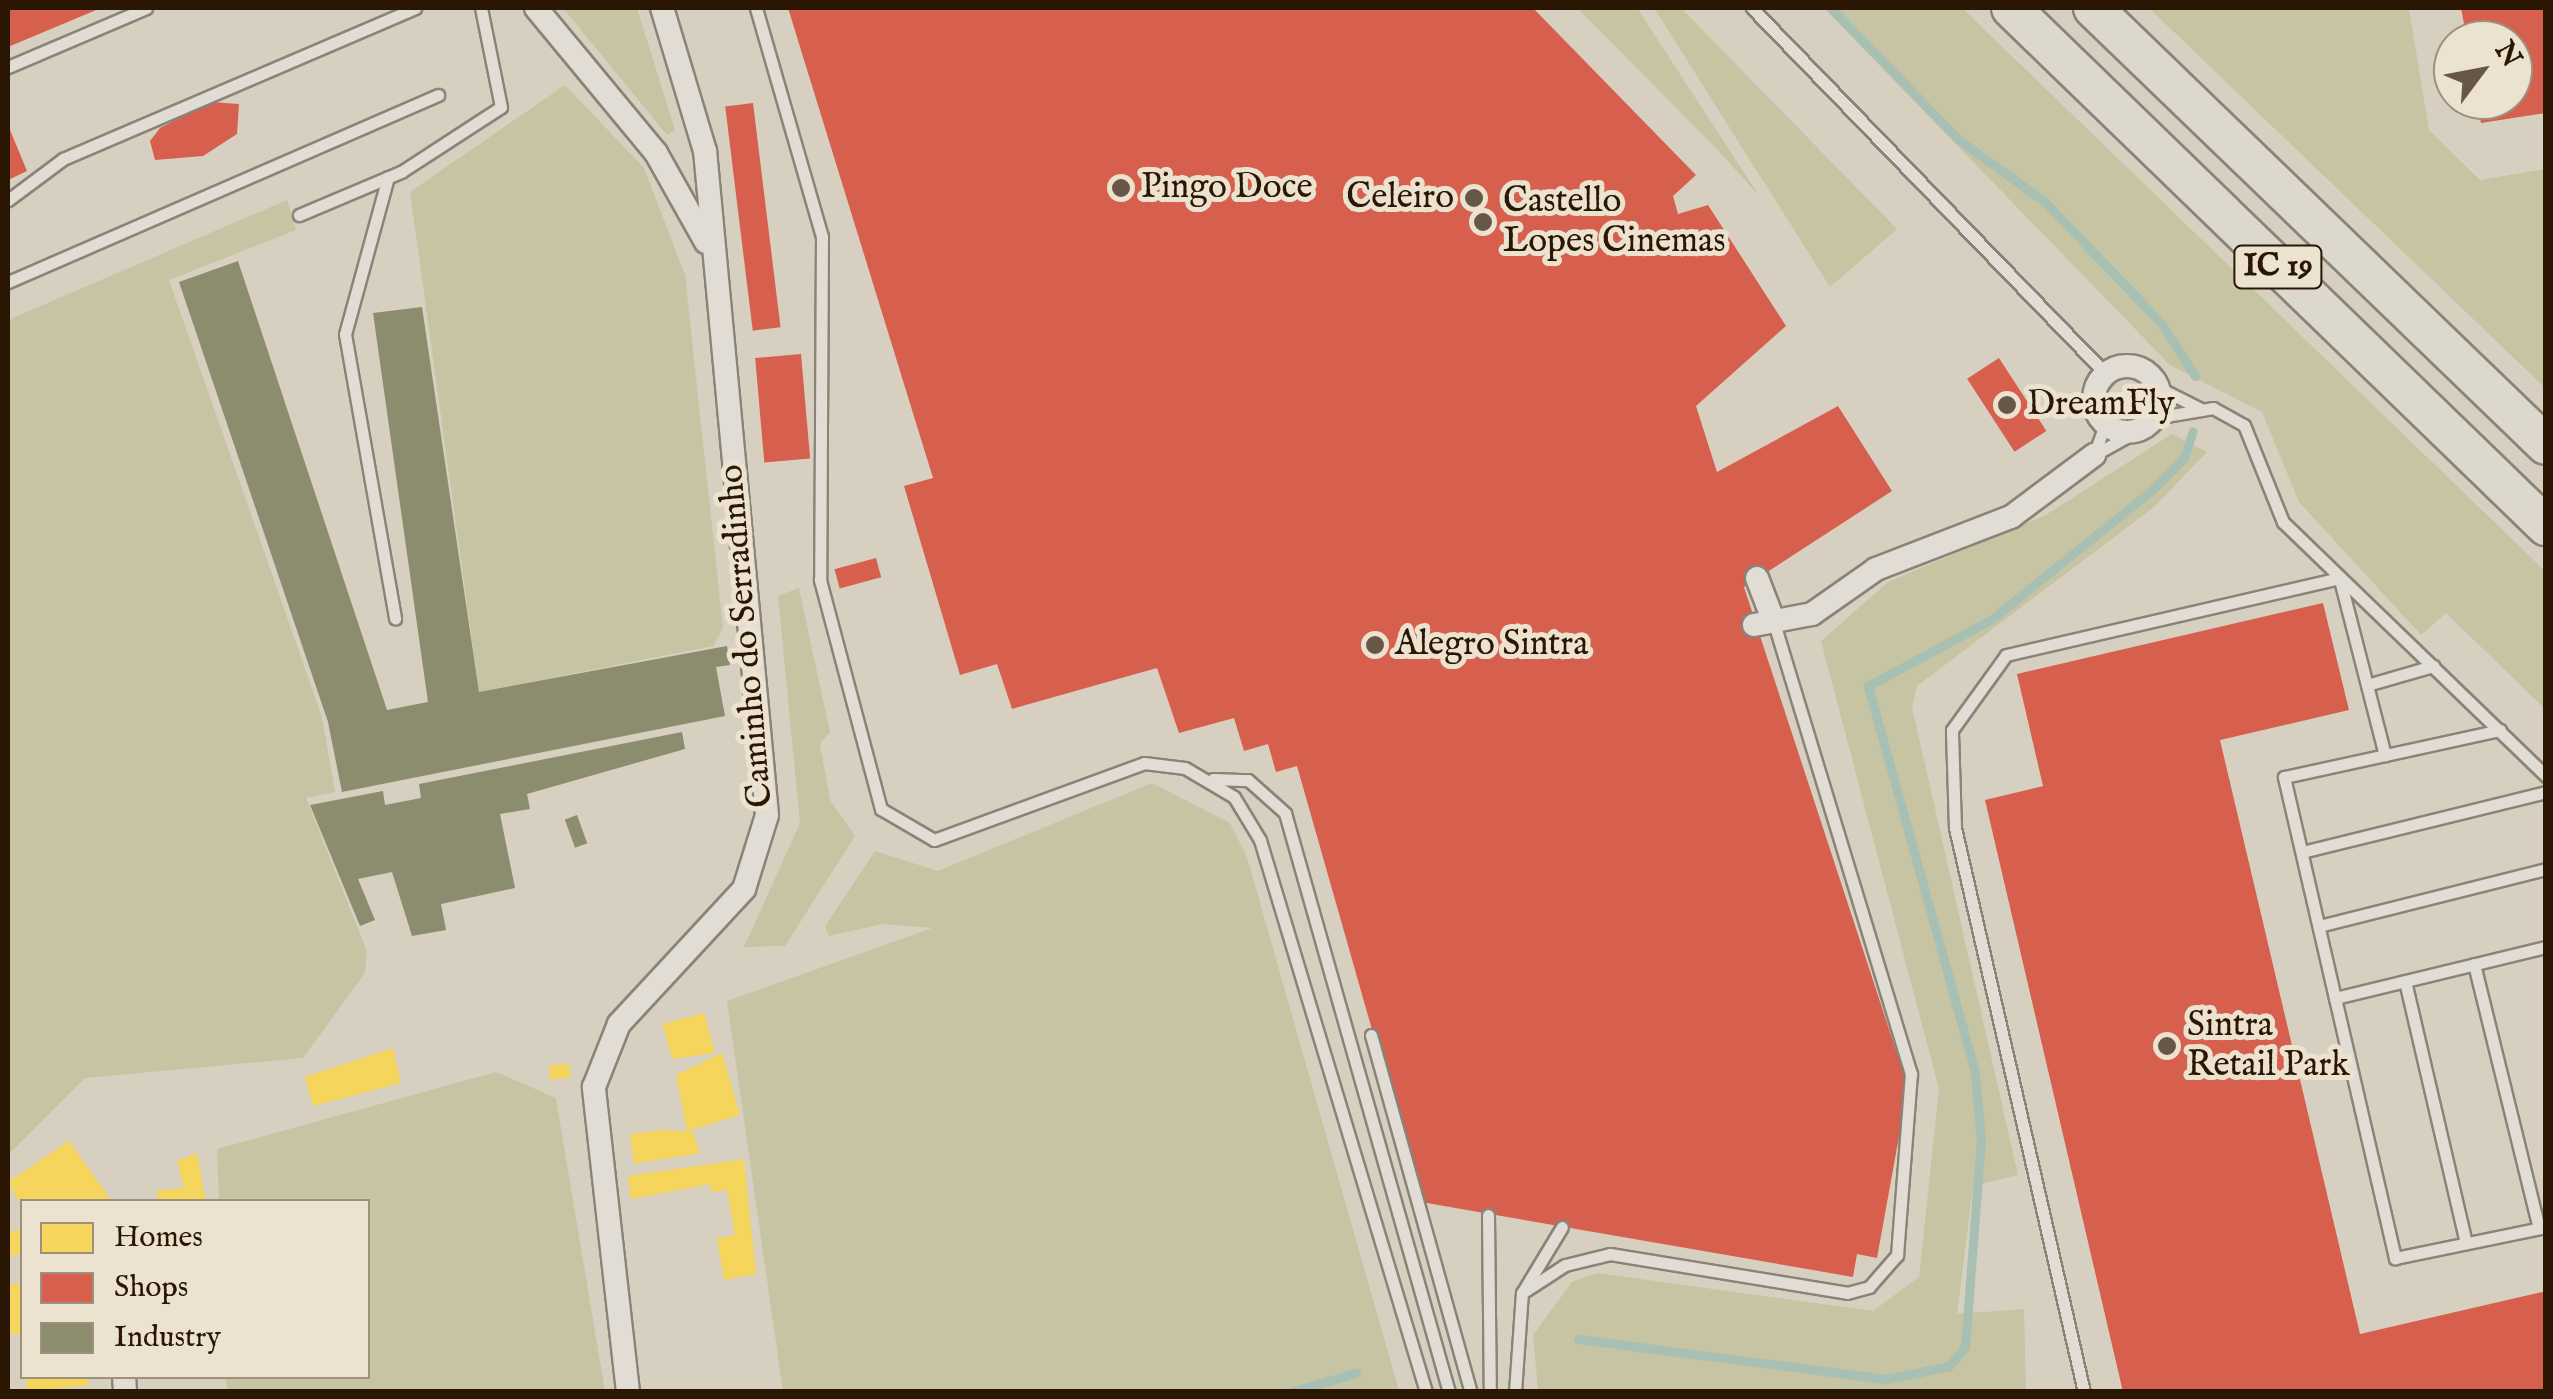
<!DOCTYPE html>
<style>
body{margin:0}
#map{position:relative;width:2553px;height:1399px;overflow:hidden;background:#d7d0c0;font-family:"IM FELL English",serif}
div>[style]{position:absolute}
.green>*{inset:0;background:#c6c4a2}
.homes>*{inset:0;background:#f6d55c;transform-origin:0 0}
.shops>*{inset:0;background:#d6604d;transform-origin:0 0}
.industry>*{inset:0;background:#8c8c6e;transform-origin:0 0}
.stream>*{height:9px;margin:-4.5px;padding:0 4.5px;transform-origin:4.5px;border-radius:4.5px;background:#a8bfb4}
.roads{filter:drop-shadow(2px 0 #8a8378) drop-shadow(-2px 0 #8a8378) drop-shadow(0 2px #8a8378) drop-shadow(0 -2px #8a8378)}
.service>*{height:11px;margin:-5.5px;padding:0 5.5px;transform-origin:5.5px;border-radius:5.5px;background:#e1ddd5}
.minor>*{height:22px;margin:-11px;padding:0 11px;transform-origin:11px;border-radius:11px;background:#e1ddd5}
.minor>.ring{margin:-11px;padding:0;box-sizing:content-box;background:none;border:22px solid #e1ddd5;border-radius:50%}
.trunk>*{height:38px;margin:-19px;padding:0 19px;transform-origin:19px;border-radius:19px;background:#dcd8ce}
.dots>*{width:28px;height:28px;translate:-50% -50%;box-sizing:border-box;border:5px solid #ece2d0;border-radius:50%}
span{translate:-50% -50%;white-space:nowrap;text-align:center;line-height:1.15;-webkit-text-stroke:10px #ece2d0;paint-order:stroke}
.shield-label span{padding:2px 8px;background:#ece2d0;border:2px solid;border-radius:8px;-webkit-text-stroke-width:0}
.shield-label{font-size:32px;color:#2b1604;font-weight:700}
.poi-label{font-size:35px;color:#2b1604}
.left{translate:0 -50%;text-align:left}
.right{translate:-100% -50%;text-align:right}
.street-label{font-size:35px;color:#2b1604}
.frame{position:absolute;inset:0;border:10px solid #2b1604;pointer-events:none}
.legend{position:absolute;left:20px;top:1199px;width:350px;height:180px;box-sizing:border-box;background:#ece2d0;border:2px solid #9f907e;margin:0;padding:12px 18px;list-style:none;font-size:30px;color:#2b1604}
.legend li{display:flex;align-items:center;gap:20px;height:50px}
.legend b{width:50px;border:2px solid #9f907e}
.north{position:absolute;left:2433px;top:20px;width:100px;height:100px;box-sizing:border-box;background:#ece2d0;border:2px solid #9f907e;border-radius:50%;rotate:58deg;font-size:28px;font-weight:700;line-height:40px;text-align:center;color:#2b1604}
.north::after{content:'';display:block;margin:auto;width:35px;height:45px;background:#675746;clip-path:polygon(50% 0,100% 100%,50% 72%,0 100%)}
</style>
<div id="map">
<div class="green">
<div style="clip-path:polygon(563px 8px,637px 8px,675px 130px,667px 135px)"></div>
<div style="clip-path:polygon(1577px 8px,1637px 8px,1760px 197px,1715px 147px)"></div>
<div style="clip-path:polygon(1654px 8px,1681px 8px,1897px 229px,1830px 287px)"></div>
<div style="clip-path:polygon(1824px 8px,1962px 8px,2545px 571px,2545px 709px,2446px 613px,2421px 635px,2299px 502px,2262px 412px,2170px 365px)"></div>
<div style="clip-path:polygon(2149px 8px,2409px 8px,2429px 130px,2480px 180px,2545px 169px,2545px 388px)"></div>
<div style="clip-path:polygon(565px 85px,644px 168px,685px 275px,723px 628px,713px 646px,479px 692px,410px 192px)"></div>
<div style="clip-path:polygon(287px 200px,296px 230px,169px 280px,322px 717px,335px 792px,306px 798px,367px 951px,365px 973px,303px 1058px,85px 1078px,8px 1155px,8px 320px)"></div>
<div style="clip-path:polygon(2172px 434px,2207px 452px,2154px 507px,1917px 686px,1912px 707px,2018px 1175px,1973px 1186px,1957px 1314px,2024px 1309px,2026px 1391px,1538px 1391px,1533px 1335px,1572px 1282px,1597px 1273px,1873px 1311px,1919px 1277px,1939px 1089px,1821px 641px,1888px 582px,2046px 515px)"></div>
<div style="clip-path:polygon(799px 588px,830px 732px,820px 744px,830px 800px,855px 836px,785px 946px,744px 947px,800px 823px,778px 596px)"></div>
<div style="clip-path:polygon(1152px 783px,1230px 823px,1247px 857px,1399px 1391px,783px 1391px,727px 1001px,932px 928px,882px 924px,829px 936px,825px 926px,875px 851px,938px 871px)"></div>
<div style="clip-path:polygon(496px 1072px,556px 1098px,605px 1391px,227px 1391px,226px 1377px,368px 1376px,368px 1202px,219px 1201px,217px 1149px)"></div>
</div>
<div class="homes">
<div style="clip-path:polygon(704px 1013px,715px 1053px,672px 1059px,663px 1024px)"></div>
<div style="clip-path:polygon(393px 1048px,401px 1083px,313px 1106px,305px 1077px)"></div>
<div style="clip-path:polygon(722px 1053px,740px 1115px,687px 1131px,676px 1075px)"></div>
<div style="left:569px;top:1064px;width:14px;height:20px;rotate:86deg"></div>
<div style="clip-path:polygon(666px 1130px,693px 1132px,700px 1153px,634px 1164px,630px 1134px)"></div>
<div style="clip-path:polygon(69px 1141px,111px 1200px,22px 1206px,8px 1182px)"></div>
<div style="clip-path:polygon(197px 1153px,206px 1202px,158px 1202px,157px 1191px,184px 1188px,177px 1161px)"></div>
<div style="clip-path:polygon(744px 1159px,756px 1274px,724px 1280px,717px 1238px,735px 1235px,727px 1190px,711px 1192px,710px 1184px,631px 1199px,628px 1176px)"></div>
<div style="clip-path:polygon(20px 1229px,22px 1253px,8px 1257px,8px 1233px)"></div>
<div style="left:22px;top:1284px;width:50px;height:14px;rotate:90deg"></div>
<div style="clip-path:polygon(27px 1376px,88px 1376px,89px 1385px,26px 1392px)"></div>
</div>
<div class="shops">
<div style="clip-path:polygon(8px 8px,101px 8px,8px 47px)"></div>
<div style="clip-path:polygon(788px 8px,1533px 8px,1696px 175px,1673px 196px,1678px 214px,1708px 205px,1786px 326px,1696px 406px,1717px 472px,1838px 406px,1892px 491px,1744px 587px,1908px 1087px,1877px 1258px,1857px 1254px,1853px 1277px,1421px 1202px,1297px 766px,1276px 772px,1268px 744px,1244px 751px,1234px 718px,1179px 733px,1157px 668px,1012px 709px,997px 664px,960px 675px,904px 486px,933px 478px)"></div>
<div style="clip-path:polygon(2461px 8px,2546px 8px,2546px 113px,2481px 123px,2477px 100px,2513px 100px,2513px 40px,2467px 40px)"></div>
<div style="clip-path:polygon(211px 102px,239px 104px,237px 134px,203px 156px,155px 160px,150px 141px,160px 128px)"></div>
<div style="left:753px;top:103px;width:226px;height:28px;rotate:83deg"></div>
<div style="clip-path:polygon(8px 125px,27px 171px,8px 180px)"></div>
<div style="left:801px;top:354px;width:105px;height:46px;rotate:85deg"></div>
<div style="left:1999px;top:358px;width:87px;height:38px;rotate:57deg"></div>
<div style="left:876px;top:558px;width:20px;height:43px;rotate:75deg"></div>
<div style="clip-path:polygon(2323px 603px,2349px 710px,2220px 740px,2360px 1334px,2546px 1291px,2546px 1392px,2123px 1392px,1985px 800px,2043px 786px,2017px 674px)"></div>
</div>
<div class="industry">
<div style="clip-path:polygon(238px 261px,387px 710px,428px 702px,373px 313px,422px 307px,479px 692px,727px 646px,730px 665px,716px 667px,725px 716px,342px 792px,328px 722px,179px 282px)"></div>
<div style="clip-path:polygon(682px 732px,685px 749px,527px 794px,530px 809px,500px 814px,515px 888px,441px 904px,446px 930px,412px 936px,392px 872px,358px 879px,375px 920px,360px 926px,310px 805px,383px 791px,385px 805px,421px 798px,419px 784px)"></div>
<div style="left:577px;top:815px;width:30px;height:13px;rotate:70deg"></div>
</div>
<div class="stream">
<div style="left:1831px;top:8px;width:184px;rotate:45.9deg"></div>
<div style="left:1959px;top:140px;width:105px;rotate:35.7deg"></div>
<div style="left:2044px;top:201px;width:169px;rotate:46.2deg"></div>
<div style="left:2161px;top:323px;width:63px;rotate:57.3deg"></div>
<div style="left:1578px;top:1339px;width:312px;rotate:7.4deg"></div>
<div style="left:1887px;top:1379px;width:63px;rotate:-11.8deg"></div>
<div style="left:1949px;top:1366px;width:25px;rotate:-50deg"></div>
<div style="left:1965px;top:1347px;width:207px;rotate:-85.6deg"></div>
<div style="left:1981px;top:1141px;width:69px;rotate:-95deg"></div>
<div style="left:1975px;top:1072px;width:401px;rotate:-105.5deg"></div>
<div style="left:1868px;top:686px;width:141px;rotate:-28.4deg"></div>
<div style="left:1992px;top:619px;width:206px;rotate:-38.9deg"></div>
<div style="left:2152px;top:490px;width:45px;rotate:-45deg"></div>
<div style="left:2184px;top:458px;width:28px;rotate:-72deg"></div>
<div style="left:1290px;top:1392px;width:69px;rotate:-16.1deg"></div>
</div>
<div class="roads">
<div class="service">
<div style="left:756px;top:8px;width:237px;rotate:73.9deg"></div>
<div style="left:822px;top:236px;width:344px;rotate:90.3deg"></div>
<div style="left:820px;top:580px;width:237px;rotate:75.1deg"></div>
<div style="left:881px;top:809px;width:61px;rotate:30.3deg"></div>
<div style="left:934px;top:840px;width:224px;rotate:-20.1deg"></div>
<div style="left:1144px;top:763px;width:41px;rotate:7deg"></div>
<div style="left:1185px;top:768px;width:57px;rotate:30.6deg"></div>
<div style="left:1234px;top:797px;width:50px;rotate:58.8deg"></div>
<div style="left:1260px;top:840px;width:576px;rotate:73.26deg"></div>
<div style="left:1752px;top:8px;width:508px;rotate:45.96deg"></div>
<div style="left:8px;top:67px;width:150px;rotate:-23.1deg"></div>
<div style="left:388px;top:177px;width:163px;rotate:105.3deg"></div>
<div style="left:345px;top:334px;width:289px;rotate:80deg"></div>
<div style="left:8px;top:200px;width:69px;rotate:-36.7deg"></div>
<div style="left:63px;top:159px;width:383px;rotate:-23.2deg"></div>
<div style="left:299px;top:215px;width:111px;rotate:-22.9deg"></div>
<div style="left:401px;top:172px;width:119px;rotate:-33deg"></div>
<div style="left:501px;top:107px;width:101px;rotate:-101.4deg"></div>
<div style="left:8px;top:282px;width:469px;rotate:-23.5deg"></div>
<div style="left:2159px;top:388px;width:45px;rotate:26.6deg"></div>
<div style="left:2154px;top:418px;width:60px;rotate:-9.6deg"></div>
<div style="left:2213px;top:408px;width:35px;rotate:29deg"></div>
<div style="left:2244px;top:425px;width:105px;rotate:68.1deg"></div>
<div style="left:2283px;top:522px;width:366px;rotate:44deg"></div>
<div style="left:2094px;top:455px;width:49px;rotate:-29.2deg"></div>
<div style="left:2094px;top:455px;width:33px;rotate:-70deg"></div>
<div style="left:2340px;top:580px;width:181px;rotate:75.6deg"></div>
<div style="left:2367px;top:685px;width:69px;rotate:-16.1deg"></div>
<div style="left:2500px;top:730px;width:221px;rotate:167.7deg"></div>
<div style="left:2284px;top:777px;width:494px;rotate:77deg"></div>
<div style="left:2395px;top:1258px;width:154px;rotate:-11.6deg"></div>
<div style="left:1213px;top:779px;width:35px;rotate:2deg"></div>
<div style="left:1248px;top:780px;width:50px;rotate:41.7deg"></div>
<div style="left:1285px;top:813px;width:602px;rotate:74.19deg"></div>
<div style="left:2302px;top:852px;width:251px;rotate:-13.8deg"></div>
<div style="left:2319px;top:926px;width:234px;rotate:-14.1deg"></div>
<div style="left:2474px;top:964px;width:272px;rotate:76.2deg"></div>
<div style="left:2405px;top:981px;width:269px;rotate:76.9deg"></div>
<div style="left:2335px;top:998px;width:217px;rotate:-13.6deg"></div>
<div style="left:1371px;top:1035px;width:371px;rotate:74.4deg"></div>
<div style="left:1488px;top:1215px;width:177px;rotate:89.4deg"></div>
<div style="left:1522px;top:1293px;width:77px;rotate:-58.8deg"></div>
<div style="left:1515px;top:1392px;width:99px;rotate:-86deg"></div>
<div style="left:1522px;top:1293px;width:51px;rotate:-33.1deg"></div>
<div style="left:1565px;top:1265px;width:46px;rotate:-13.7deg"></div>
<div style="left:1610px;top:1254px;width:240px;rotate:9.3deg"></div>
<div style="left:1847px;top:1293px;width:23px;rotate:-15deg"></div>
<div style="left:1869px;top:1287px;width:43px;rotate:-48.8deg"></div>
<div style="left:1897px;top:1255px;width:182px;rotate:-85.6deg"></div>
<div style="left:1911px;top:1074px;width:472px;rotate:-106.9deg"></div>
<div style="left:2084px;top:1392px;width:579px;rotate:-102.88deg"></div>
<div style="left:1955px;top:828px;width:98px;rotate:-91.8deg"></div>
<div style="left:1952px;top:730px;width:92px;rotate:-54.2deg"></div>
<div style="left:2006px;top:655px;width:342px;rotate:-13deg"></div>
</div>
<div class="minor">
<div style="left:536px;top:8px;width:188px;rotate:50.4deg"></div>
<div style="left:656px;top:153px;width:102px;rotate:60.7deg"></div>
<div class="ring" style="left:2094px;top:366px;width:44px;height:44px"></div>
<div style="left:1757px;top:578px;width:47px;rotate:68.9deg"></div>
<div style="left:1754px;top:625px;width:59px;rotate:-10.7deg"></div>
<div style="left:1812px;top:614px;width:78px;rotate:-35.1deg"></div>
<div style="left:1876px;top:569px;width:145px;rotate:-21.1deg"></div>
<div style="left:2011px;top:517px;width:104px;rotate:-36.8deg"></div>
<div style="left:124px;top:1376px;width:16px;rotate:86deg"></div>
<div style="left:628px;top:1392px;width:307px;rotate:-96.4deg"></div>
<div style="left:594px;top:1087px;width:68px;rotate:-68.4deg"></div>
<div style="left:619px;top:1024px;width:184px;rotate:-47.2deg"></div>
<div style="left:744px;top:889px;width:77px;rotate:-72.7deg"></div>
<div style="left:767px;top:815px;width:667px;rotate:-95.33deg"></div>
<div style="left:705px;top:151px;width:149px;rotate:-106.7deg"></div>
</div>
<div class="trunk">
<div style="left:2011px;top:8px;width:745px;rotate:44.08deg"></div>
<div style="left:2093px;top:8px;width:629px;rotate:43.97deg"></div>
</div>
</div>
<div class="dots">
<div style="left:1121px;top:188px;background:#675746"></div>
<div style="left:1474px;top:198px;background:#675746"></div>
<div style="left:1483px;top:222px;background:#675746"></div>
<div style="left:2007px;top:405px;background:#675746"></div>
<div style="left:1375px;top:645px;background:#675746"></div>
<div style="left:2167px;top:1046px;background:#675746"></div>
</div>
<div class="shield-label">
<span style="left:2278px;top:267px">IC 19</span>
</div>
<div class="poi-label">
<span class="left" style="left:1141px;top:188px">Pingo Doce</span>
<span class="right" style="left:1454px;top:198px">Celeiro</span>
<span class="left" style="left:1503px;top:222px">Castello<br>Lopes Cinemas</span>
<span class="left" style="left:2027px;top:405px">DreamFly</span>
<span class="left" style="left:1395px;top:645px">Alegro Sintra</span>
<span class="left" style="left:2187px;top:1046px">Sintra<br>Retail Park</span>
</div>
<div class="street-label">
<span style="left:747px;top:636px;rotate:-95deg">Caminho do Serradinho</span>
</div>
<div class="frame"></div>
<ul class="legend">
<li><b style="height:28px;background:#f6d55c"></b>Homes</li>
<li><b style="height:28px;background:#d6604d"></b>Shops</li>
<li><b style="height:28px;background:#8c8c6e"></b>Industry</li>
</ul>
<div class="north">N</div>
</div>
